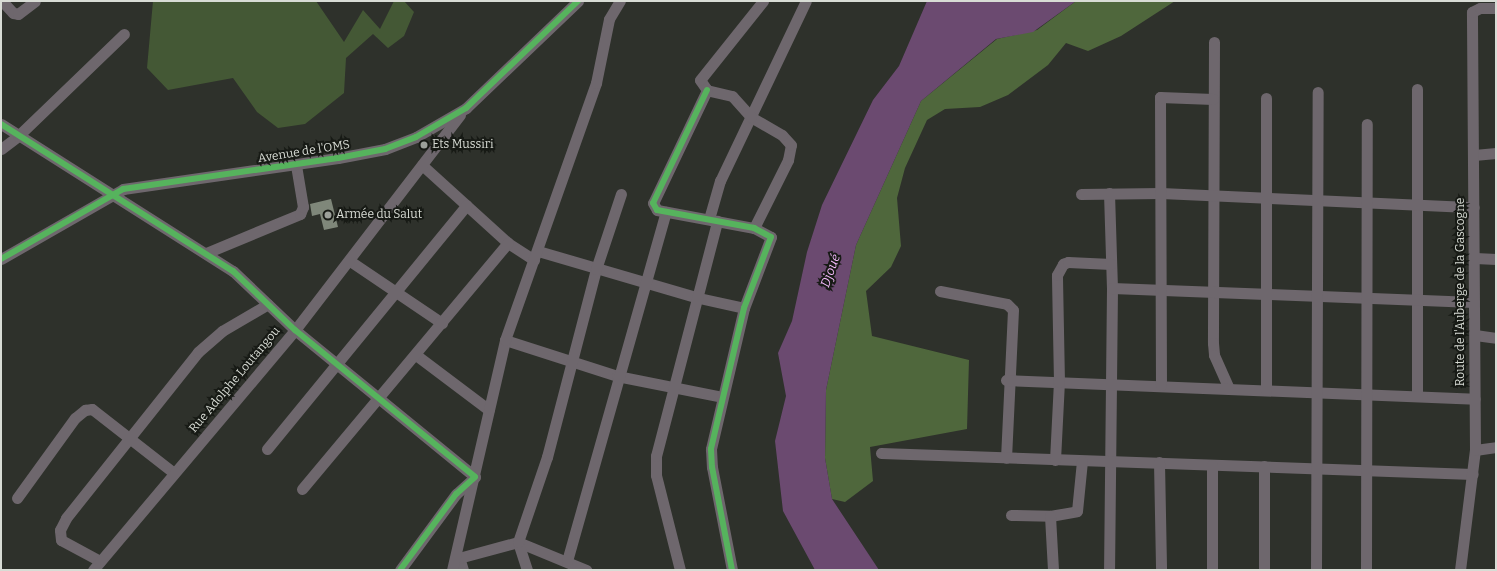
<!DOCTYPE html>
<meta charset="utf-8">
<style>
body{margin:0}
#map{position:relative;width:1497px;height:571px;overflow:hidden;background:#2e312b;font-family:Bitter,serif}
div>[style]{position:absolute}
.green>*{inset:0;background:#445835}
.forest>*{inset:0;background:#4f673c}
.water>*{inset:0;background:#6b4a70}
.building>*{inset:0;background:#7f877a}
.minor>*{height:11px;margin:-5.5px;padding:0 5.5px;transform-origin:5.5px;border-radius:5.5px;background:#6e676d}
.cycleway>*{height:6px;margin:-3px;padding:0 3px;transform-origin:3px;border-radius:3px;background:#56b35d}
.dots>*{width:11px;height:11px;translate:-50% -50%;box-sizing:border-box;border:2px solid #171a15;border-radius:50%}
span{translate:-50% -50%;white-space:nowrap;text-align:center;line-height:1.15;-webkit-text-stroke:4px #171a15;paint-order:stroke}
.poi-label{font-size:12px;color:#d8dcd5}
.left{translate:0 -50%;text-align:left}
.street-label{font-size:12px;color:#d8dcd5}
.water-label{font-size:13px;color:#f2b8fa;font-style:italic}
.frame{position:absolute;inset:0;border:2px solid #d8dcd5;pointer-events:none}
</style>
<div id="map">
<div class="green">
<div style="clip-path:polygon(153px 1px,316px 1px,344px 42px,363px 10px,380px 29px,394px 1px,404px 1px,414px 12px,404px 36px,388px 48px,373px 34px,346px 58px,344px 93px,305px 124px,278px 128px,257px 112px,233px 78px,168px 90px,147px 68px)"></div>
</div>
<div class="forest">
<div style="clip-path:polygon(1076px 1px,1175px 1px,1121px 36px,1088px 51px,1066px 43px,1048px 65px,1008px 95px,980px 107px,945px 109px,927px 120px,905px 168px,897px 198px,901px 246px,891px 267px,866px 291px,872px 336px,969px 360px,967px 429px,870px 447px,873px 481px,845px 502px,832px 499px,825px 458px,826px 390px,856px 245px,921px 101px,997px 39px,1037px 30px)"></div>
</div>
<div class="water">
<div style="clip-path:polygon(927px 1px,1076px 1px,1033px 32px,996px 39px,921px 101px,856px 245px,826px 390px,825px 458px,832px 499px,879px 570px,815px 570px,783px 511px,775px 441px,786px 396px,778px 353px,792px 321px,807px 252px,822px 205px,873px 100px,899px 66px)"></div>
</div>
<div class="building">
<div style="clip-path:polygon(331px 199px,338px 227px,324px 230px,320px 214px,312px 216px,310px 204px)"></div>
</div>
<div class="minor">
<div style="left:2px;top:1px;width:16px;rotate:47deg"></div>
<div style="left:13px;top:13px;width:5px;rotate:11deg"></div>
<div style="left:18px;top:14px;width:21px;rotate:-37deg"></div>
<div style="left:1214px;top:42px;width:301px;rotate:90.2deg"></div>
<div style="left:1213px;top:343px;width:12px;rotate:85deg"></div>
<div style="left:1214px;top:355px;width:37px;rotate:66deg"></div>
<div style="left:1417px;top:89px;width:305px;rotate:90deg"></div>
<div style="left:707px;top:90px;width:125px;rotate:115.5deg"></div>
<div style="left:653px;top:203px;width:8px;rotate:60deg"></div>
<div style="left:657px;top:210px;width:99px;rotate:10.5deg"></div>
<div style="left:754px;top:228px;width:19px;rotate:28deg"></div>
<div style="left:771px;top:237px;width:76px;rotate:110.8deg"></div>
<div style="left:744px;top:308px;width:145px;rotate:103.2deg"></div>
<div style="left:711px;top:449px;width:18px;rotate:87deg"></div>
<div style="left:712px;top:467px;width:105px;rotate:79deg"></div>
<div style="left:1px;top:124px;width:275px;rotate:32.4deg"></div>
<div style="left:233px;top:271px;width:86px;rotate:43.6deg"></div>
<div style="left:295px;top:330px;width:232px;rotate:39.2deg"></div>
<div style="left:475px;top:477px;width:25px;rotate:138deg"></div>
<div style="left:456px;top:494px;width:94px;rotate:126.4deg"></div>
<div style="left:1px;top:149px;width:21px;rotate:-37deg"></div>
<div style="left:18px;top:136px;width:147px;rotate:-43.9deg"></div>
<div style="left:1474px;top:155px;width:22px;rotate:-5deg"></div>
<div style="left:422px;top:165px;width:116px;rotate:42.2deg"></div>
<div style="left:508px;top:243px;width:31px;rotate:33deg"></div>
<div style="left:1109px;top:193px;width:95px;rotate:88.2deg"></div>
<div style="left:1112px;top:288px;width:282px;rotate:90.6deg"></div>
<div style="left:1081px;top:194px;width:80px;rotate:-0.7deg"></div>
<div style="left:1161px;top:193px;width:313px;rotate:2.6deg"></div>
<div style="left:709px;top:219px;width:40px;rotate:-74deg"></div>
<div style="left:720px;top:181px;width:199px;rotate:-64.5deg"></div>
<div style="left:754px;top:228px;width:76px;rotate:-63.4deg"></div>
<div style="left:788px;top:160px;width:15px;rotate:-79deg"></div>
<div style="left:791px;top:145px;width:13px;rotate:-132deg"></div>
<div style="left:782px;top:135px;width:36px;rotate:-150deg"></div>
<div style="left:751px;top:117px;width:28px;rotate:-132deg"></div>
<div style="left:732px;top:96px;width:26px;rotate:-167deg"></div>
<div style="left:707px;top:90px;width:12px;rotate:-125deg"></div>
<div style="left:700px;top:80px;width:101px;rotate:-51.4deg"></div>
<div style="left:538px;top:251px;width:168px;rotate:16.3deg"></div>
<div style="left:699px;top:298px;width:46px;rotate:12.5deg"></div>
<div style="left:206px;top:253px;width:102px;rotate:-22.5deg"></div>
<div style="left:300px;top:214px;width:8px;rotate:-67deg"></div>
<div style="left:303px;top:207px;width:43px;rotate:-99.5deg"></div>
<div style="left:1475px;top:258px;width:21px;rotate:3deg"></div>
<div style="left:1px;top:259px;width:141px;rotate:-29.8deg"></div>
<div style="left:123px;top:189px;width:217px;rotate:-8.2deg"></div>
<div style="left:338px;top:158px;width:48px;rotate:-10.8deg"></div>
<div style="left:385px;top:149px;width:33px;rotate:-21deg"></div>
<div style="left:416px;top:137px;width:58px;rotate:-30.1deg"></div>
<div style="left:466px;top:108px;width:155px;rotate:-43.7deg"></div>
<div style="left:350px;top:261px;width:111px;rotate:34deg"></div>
<div style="left:1112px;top:288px;width:362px;rotate:2.2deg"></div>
<div style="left:940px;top:291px;width:68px;rotate:11deg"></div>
<div style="left:1007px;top:304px;width:8px;rotate:45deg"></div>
<div style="left:1013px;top:310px;width:148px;rotate:92.7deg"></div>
<div style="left:1475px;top:335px;width:21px;rotate:8deg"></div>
<div style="left:505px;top:340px;width:118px;rotate:17.8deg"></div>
<div style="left:617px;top:376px;width:107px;rotate:11.3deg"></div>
<div style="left:416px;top:355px;width:91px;rotate:37deg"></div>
<div style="left:1006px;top:380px;width:469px;rotate:2.3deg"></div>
<div style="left:1161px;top:385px;width:288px;rotate:-90.2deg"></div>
<div style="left:1160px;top:97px;width:53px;rotate:2.2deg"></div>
<div style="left:1266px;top:390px;width:292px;rotate:-90deg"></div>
<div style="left:267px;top:449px;width:315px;rotate:-50.7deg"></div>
<div style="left:1475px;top:450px;width:21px;rotate:-8deg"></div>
<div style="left:881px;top:453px;width:592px;rotate:2.03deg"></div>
<div style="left:1055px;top:460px;width:78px;rotate:-87.1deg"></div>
<div style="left:1059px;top:382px;width:107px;rotate:-91.1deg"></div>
<div style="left:1057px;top:275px;width:13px;rotate:-61deg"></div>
<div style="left:1063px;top:264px;width:5px;rotate:-22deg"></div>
<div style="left:1068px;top:262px;width:43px;rotate:2.7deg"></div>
<div style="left:1159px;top:462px;width:108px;rotate:88.9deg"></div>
<div style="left:1212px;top:465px;width:105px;rotate:90deg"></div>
<div style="left:302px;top:489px;width:321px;rotate:-50.1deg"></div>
<div style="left:17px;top:498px;width:99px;rotate:-54.1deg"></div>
<div style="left:75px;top:418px;width:13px;rotate:-39deg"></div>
<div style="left:85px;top:410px;width:7px;rotate:-8deg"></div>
<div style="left:92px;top:409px;width:104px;rotate:38deg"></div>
<div style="left:1011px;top:515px;width:39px;rotate:1deg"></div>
<div style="left:1050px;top:516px;width:27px;rotate:-10deg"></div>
<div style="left:1077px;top:511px;width:50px;rotate:-84.3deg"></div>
<div style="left:1050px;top:516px;width:54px;rotate:86.8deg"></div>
<div style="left:459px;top:557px;width:14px;rotate:73deg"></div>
<div style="left:455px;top:559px;width:65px;rotate:-15.1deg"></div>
<div style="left:518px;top:542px;width:74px;rotate:22.4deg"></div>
<div style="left:100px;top:561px;width:44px;rotate:-151.7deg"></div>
<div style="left:61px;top:540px;width:10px;rotate:-96deg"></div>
<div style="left:60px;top:530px;width:13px;rotate:-63deg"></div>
<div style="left:66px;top:518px;width:212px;rotate:-51.5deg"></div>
<div style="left:198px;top:352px;width:32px;rotate:-41deg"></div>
<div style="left:222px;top:331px;width:53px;rotate:-30.4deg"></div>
<div style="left:567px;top:561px;width:363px;rotate:-74.2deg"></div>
<div style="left:93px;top:570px;width:314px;rotate:-49.9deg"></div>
<div style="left:295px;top:330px;width:271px;rotate:-52.5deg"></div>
<div style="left:452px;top:570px;width:236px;rotate:-77deg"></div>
<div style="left:505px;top:340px;width:273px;rotate:-70.5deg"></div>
<div style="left:596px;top:83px;width:65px;rotate:-78.5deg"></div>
<div style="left:609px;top:19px;width:21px;rotate:-59deg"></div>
<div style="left:527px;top:570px;width:29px;rotate:-108deg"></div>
<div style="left:518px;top:542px;width:90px;rotate:-71.2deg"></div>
<div style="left:547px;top:457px;width:194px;rotate:-75.4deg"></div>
<div style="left:596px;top:269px;width:79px;rotate:-71.6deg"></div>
<div style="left:680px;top:570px;width:98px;rotate:-104.2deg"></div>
<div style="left:656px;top:475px;width:19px;rotate:-90deg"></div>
<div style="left:656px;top:456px;width:243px;rotate:-75.4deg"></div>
<div style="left:1264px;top:570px;width:104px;rotate:-90deg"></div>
<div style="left:1316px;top:570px;width:478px;rotate:-89.8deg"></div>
<div style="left:1366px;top:570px;width:446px;rotate:-89.9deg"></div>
<div style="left:1460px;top:570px;width:121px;rotate:-82.9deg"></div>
<div style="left:1475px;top:450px;width:438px;rotate:-90.4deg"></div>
<div style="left:1472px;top:12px;width:9px;rotate:-27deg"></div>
<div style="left:1480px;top:8px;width:16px"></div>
</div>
<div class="cycleway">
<div style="left:707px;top:90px;width:125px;rotate:115.5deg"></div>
<div style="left:653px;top:203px;width:8px;rotate:60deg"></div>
<div style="left:657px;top:210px;width:99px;rotate:10.5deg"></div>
<div style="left:754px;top:228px;width:19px;rotate:28deg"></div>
<div style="left:771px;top:237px;width:76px;rotate:110.8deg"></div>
<div style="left:744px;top:308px;width:145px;rotate:103.2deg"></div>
<div style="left:711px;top:449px;width:18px;rotate:87deg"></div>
<div style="left:712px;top:467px;width:105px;rotate:79deg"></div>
<div style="left:1px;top:124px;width:275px;rotate:32.4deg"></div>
<div style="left:233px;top:271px;width:86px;rotate:43.6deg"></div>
<div style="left:295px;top:330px;width:232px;rotate:39.2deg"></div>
<div style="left:475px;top:477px;width:25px;rotate:138deg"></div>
<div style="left:456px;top:494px;width:94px;rotate:126.4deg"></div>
<div style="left:1px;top:259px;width:141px;rotate:-29.8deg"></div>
<div style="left:123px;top:189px;width:217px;rotate:-8.2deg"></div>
<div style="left:338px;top:158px;width:48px;rotate:-10.8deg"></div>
<div style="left:385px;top:149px;width:33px;rotate:-21deg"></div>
<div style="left:416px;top:137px;width:58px;rotate:-30.1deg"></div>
<div style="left:466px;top:108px;width:155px;rotate:-43.7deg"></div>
</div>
<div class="dots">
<div style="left:424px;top:145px;background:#9ca09a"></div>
<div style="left:328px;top:215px;background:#9ca09a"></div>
</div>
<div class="poi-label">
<span class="left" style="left:432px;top:145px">Ets Mussiri</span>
<span class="left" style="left:336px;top:215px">Armée du Salut</span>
</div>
<div class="street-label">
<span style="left:304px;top:152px;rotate:-9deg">Avenue de l'OMS</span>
<span style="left:1461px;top:292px;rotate:-90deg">Route de l'Auberge de la Gascogne</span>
<span style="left:235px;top:380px;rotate:-50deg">Rue Adolphe Loutangou</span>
</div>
<div class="water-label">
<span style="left:831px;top:271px;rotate:-70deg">Djoué</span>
</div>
<div class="frame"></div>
</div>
